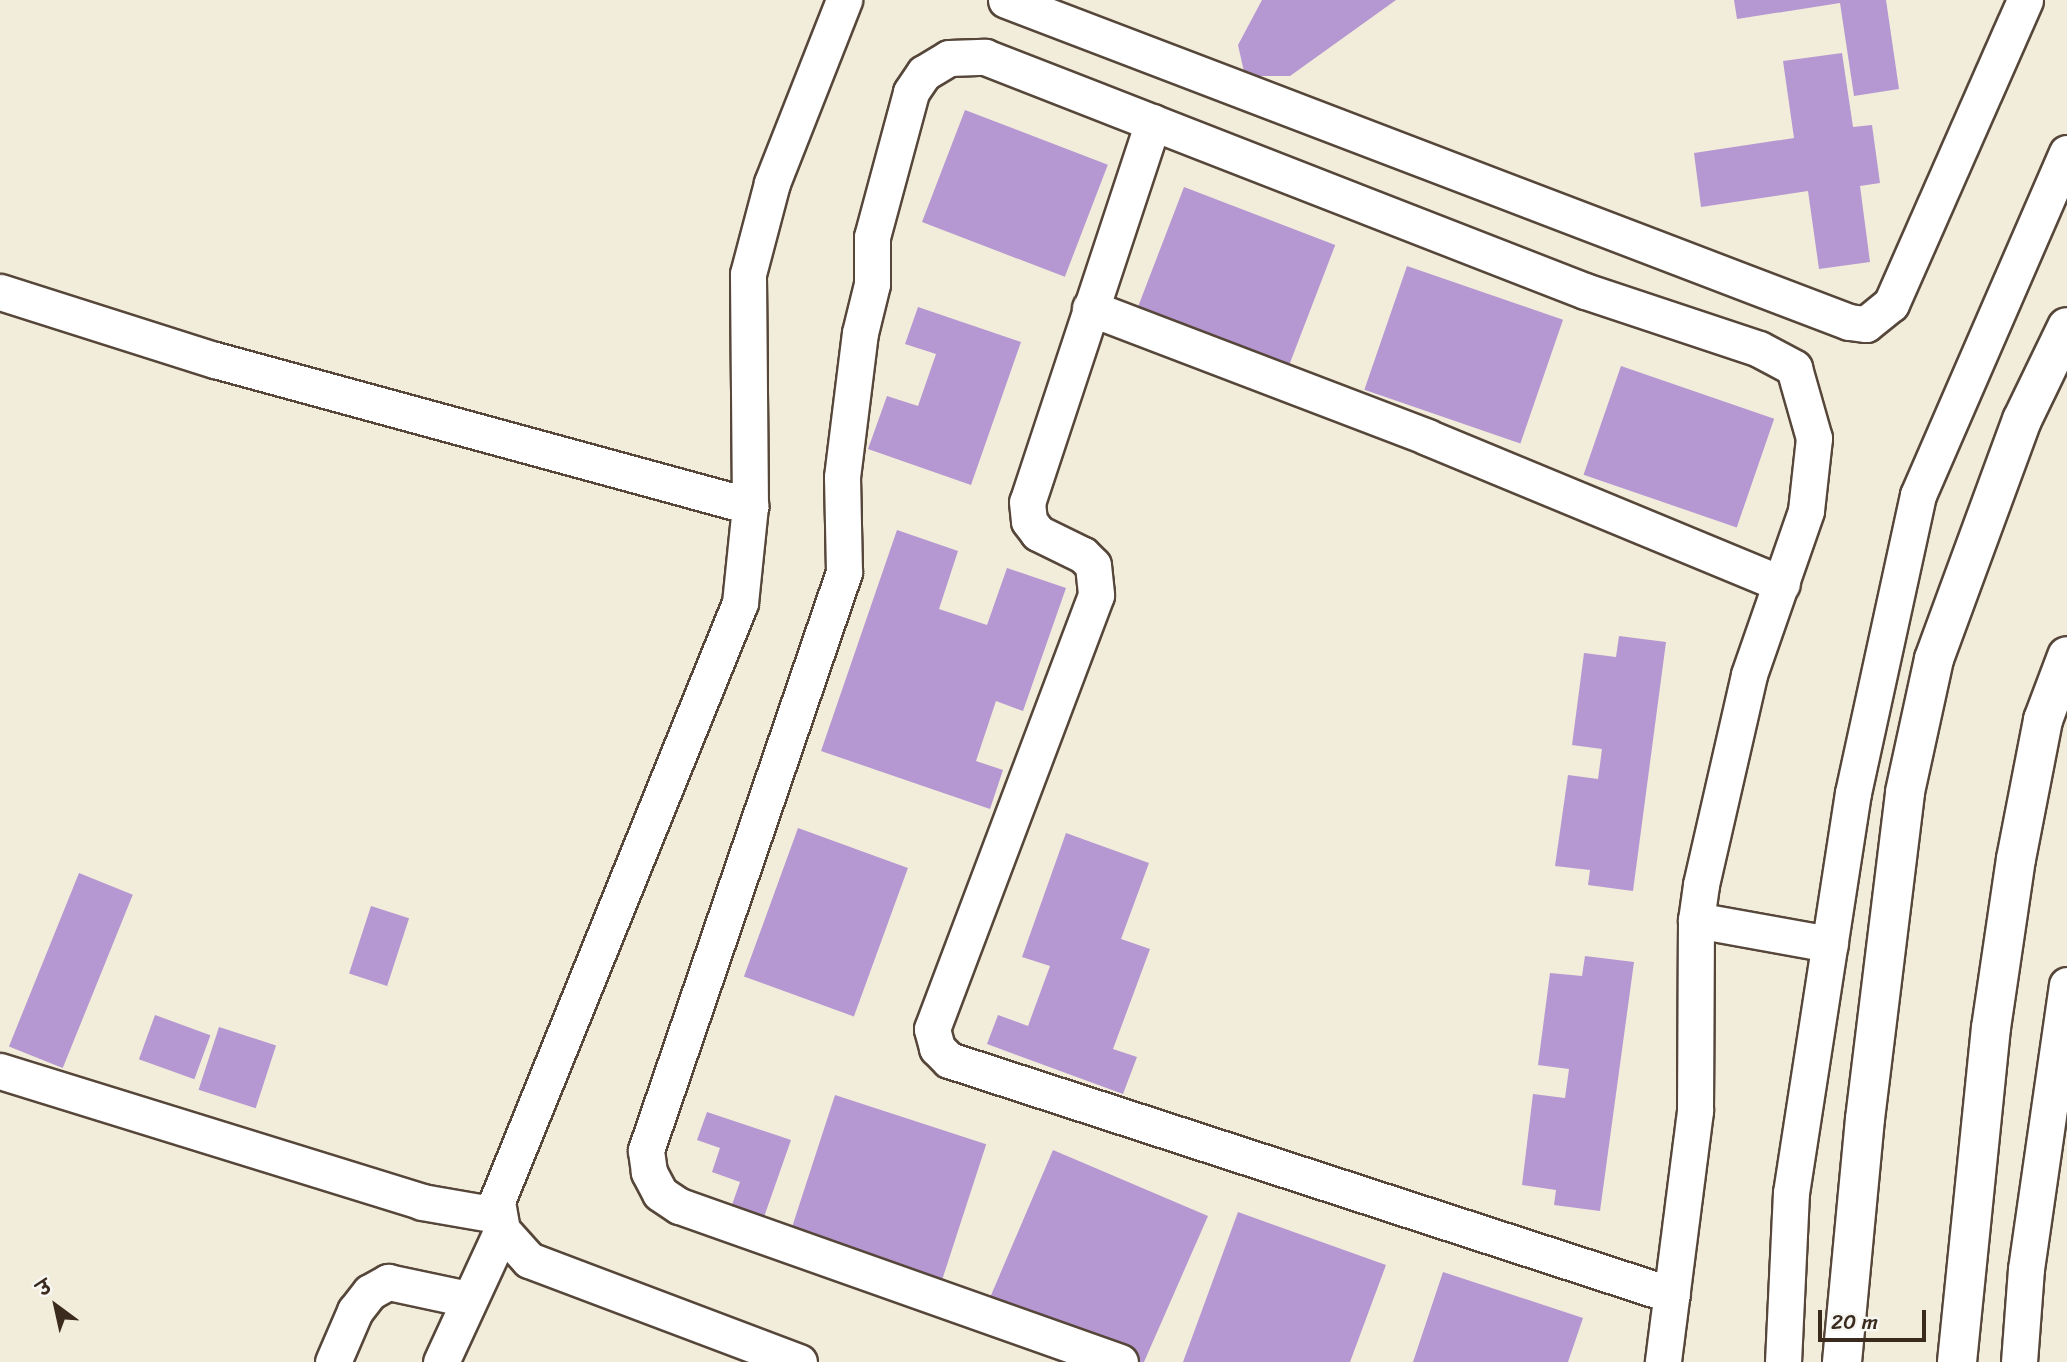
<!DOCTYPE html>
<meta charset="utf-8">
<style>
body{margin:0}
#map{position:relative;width:2067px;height:1362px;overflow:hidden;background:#f2ecdb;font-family:Sriracha,"Playpen Sans Deva",sans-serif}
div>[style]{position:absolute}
.building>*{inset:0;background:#b598d1;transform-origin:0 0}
.roads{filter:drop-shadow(2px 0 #56473a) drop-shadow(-2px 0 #56473a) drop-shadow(0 2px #56473a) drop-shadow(0 -2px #56473a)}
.minor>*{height:35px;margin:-17.5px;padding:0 17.5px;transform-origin:17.5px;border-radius:17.5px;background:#fff}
.tertiary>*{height:38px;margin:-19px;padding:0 19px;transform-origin:19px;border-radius:19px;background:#fff}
span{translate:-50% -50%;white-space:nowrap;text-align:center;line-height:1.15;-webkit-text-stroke:5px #f6f6f2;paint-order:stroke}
.north{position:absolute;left:21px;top:1271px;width:70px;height:70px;-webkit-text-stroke:5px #f6f6f2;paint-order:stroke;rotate:327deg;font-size:19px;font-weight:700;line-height:28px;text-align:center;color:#3b2a1e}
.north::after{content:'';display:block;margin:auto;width:24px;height:32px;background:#3b2a1e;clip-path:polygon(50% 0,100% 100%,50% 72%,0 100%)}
.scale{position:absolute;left:1818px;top:1310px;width:108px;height:32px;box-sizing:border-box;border:4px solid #3b2a1e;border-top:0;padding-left:9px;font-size:21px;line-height:24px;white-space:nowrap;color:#3b2a1e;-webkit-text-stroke:5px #f6f6f2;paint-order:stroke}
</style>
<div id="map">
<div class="building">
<div style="clip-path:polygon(1262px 0,1396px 0,1290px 76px,1245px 76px,1238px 45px)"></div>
<div style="clip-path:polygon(1734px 0,1886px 0,1899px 89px,1854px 96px,1840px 3px,1737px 19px)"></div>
<div style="clip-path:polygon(1842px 53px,1853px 127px,1872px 125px,1880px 183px,1860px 186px,1870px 262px,1819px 269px,1808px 191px,1701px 207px,1694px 153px,1794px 138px,1783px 61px)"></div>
<div style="left:965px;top:110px;width:153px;height:120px;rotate:21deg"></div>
<div style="left:1184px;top:187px;width:162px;height:131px;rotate:21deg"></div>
<div style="left:1407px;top:266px;width:165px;height:131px;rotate:19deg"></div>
<div style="clip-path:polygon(918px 307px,1021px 342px,971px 485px,868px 449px,887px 396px,918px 406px,936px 354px,905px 344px)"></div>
<div style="left:1621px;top:366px;width:162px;height:115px;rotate:19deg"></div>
<div style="clip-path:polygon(897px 530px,958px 551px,939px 609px,987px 625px,1007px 568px,1066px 588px,1023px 711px,996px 701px,976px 761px,1003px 770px,990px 809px,821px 751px)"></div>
<div style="clip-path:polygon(1619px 636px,1666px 642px,1633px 891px,1588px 885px,1590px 870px,1555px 866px,1568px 775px,1598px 779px,1602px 749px,1572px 745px,1584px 653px,1616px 657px)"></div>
<div style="left:798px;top:828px;width:117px;height:158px;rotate:20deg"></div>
<div style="clip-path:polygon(1066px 833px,1149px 863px,1121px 939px,1150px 949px,1113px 1049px,1137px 1057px,1123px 1094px,987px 1044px,998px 1015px,1028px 1026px,1050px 966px,1022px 957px)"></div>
<div style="left:79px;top:873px;width:58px;height:187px;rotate:22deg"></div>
<div style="left:371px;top:906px;width:40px;height:71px;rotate:18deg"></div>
<div style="clip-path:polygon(1585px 956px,1634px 962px,1600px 1211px,1554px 1205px,1556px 1190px,1522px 1185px,1533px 1094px,1565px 1098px,1569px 1069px,1538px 1065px,1550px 973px,1582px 976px)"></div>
<div style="left:155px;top:1015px;width:59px;height:47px;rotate:20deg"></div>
<div style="left:219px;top:1027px;width:60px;height:66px;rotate:18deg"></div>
<div style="left:835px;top:1095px;width:159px;height:146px;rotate:18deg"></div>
<div style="clip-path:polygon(707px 1112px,791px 1140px,764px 1217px,732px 1205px,740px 1182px,712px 1172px,720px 1148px,697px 1140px)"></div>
<div style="clip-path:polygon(1053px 1150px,1208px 1216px,1144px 1362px,1133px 1362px,989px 1300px)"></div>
<div style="clip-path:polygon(1238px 1212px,1386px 1265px,1350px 1362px,1183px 1362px)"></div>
<div style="clip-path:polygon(1443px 1272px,1583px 1318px,1568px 1362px,1413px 1362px)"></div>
</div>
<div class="roads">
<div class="minor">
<div style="left:1006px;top:0;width:902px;rotate:20.91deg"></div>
<div style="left:1849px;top:322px;width:17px;rotate:7deg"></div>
<div style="left:1866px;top:324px;width:32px;rotate:-39deg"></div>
<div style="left:1891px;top:304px;width:332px;rotate:-66.2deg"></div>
<div style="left:1153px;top:122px;width:400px;rotate:108.3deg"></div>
<div style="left:1027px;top:502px;width:19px;rotate:84deg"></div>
<div style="left:1029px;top:521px;width:15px;rotate:53deg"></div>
<div style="left:1038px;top:533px;width:50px;rotate:26.1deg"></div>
<div style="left:1083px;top:555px;width:14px;rotate:45deg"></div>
<div style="left:1093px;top:565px;width:30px;rotate:84deg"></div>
<div style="left:1096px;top:595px;width:464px;rotate:110.7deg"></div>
<div style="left:932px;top:1029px;width:20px;rotate:75deg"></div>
<div style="left:937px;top:1048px;width:17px;rotate:45deg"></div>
<div style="left:949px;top:1060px;width:760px;rotate:18.01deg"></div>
<div style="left:0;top:292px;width:225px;rotate:17.6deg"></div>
<div style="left:215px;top:360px;width:555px;rotate:15.26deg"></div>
<div style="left:1090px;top:308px;width:361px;rotate:20.9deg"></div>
<div style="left:1427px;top:437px;width:384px;rotate:22.5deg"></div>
<div style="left:1696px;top:920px;width:136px;rotate:10.2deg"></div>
<div style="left:0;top:1071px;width:442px;rotate:17.2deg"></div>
<div style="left:422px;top:1202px;width:76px;rotate:9.8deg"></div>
<div style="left:333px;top:1362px;width:56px;rotate:-66.7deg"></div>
<div style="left:355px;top:1311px;width:24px;rotate:-52deg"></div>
<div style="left:370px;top:1292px;width:21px;rotate:-29deg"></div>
<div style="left:388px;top:1282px;width:81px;rotate:12.1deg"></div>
<div style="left:441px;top:1362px;width:145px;rotate:-65.2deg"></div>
<div style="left:799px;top:1362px;width:289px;rotate:-159.3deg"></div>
<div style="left:529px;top:1260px;width:40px;rotate:-132deg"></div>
<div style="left:502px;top:1230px;width:29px;rotate:-100deg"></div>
<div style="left:497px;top:1201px;width:645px;rotate:-67.89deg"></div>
<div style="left:740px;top:603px;width:98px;rotate:-84.1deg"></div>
<div style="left:750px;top:506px;width:232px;rotate:-90.5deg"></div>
<div style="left:748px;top:274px;width:94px;rotate:-75.2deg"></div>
<div style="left:772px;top:183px;width:197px;rotate:-68.5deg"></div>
<div style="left:1120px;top:1362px;width:468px;rotate:-160.5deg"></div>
<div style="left:679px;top:1206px;width:23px;rotate:-146deg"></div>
<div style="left:660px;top:1193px;width:24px;rotate:-118deg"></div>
<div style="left:649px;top:1172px;width:22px;rotate:-98deg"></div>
<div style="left:646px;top:1150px;width:611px;rotate:-71.09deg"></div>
<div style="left:844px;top:572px;width:95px;rotate:-91.2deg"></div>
<div style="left:842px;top:477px;width:145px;rotate:-82.9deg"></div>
<div style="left:860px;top:333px;width:50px;rotate:-76.2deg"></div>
<div style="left:872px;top:284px;width:47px;rotate:-90deg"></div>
<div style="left:872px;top:237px;width:150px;rotate:-74.9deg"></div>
<div style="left:911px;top:92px;width:23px;rotate:-56deg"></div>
<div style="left:924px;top:73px;width:29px;rotate:-31deg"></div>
<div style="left:949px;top:58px;width:36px;rotate:-2deg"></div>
<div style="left:985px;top:57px;width:644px;rotate:21.31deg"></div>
<div style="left:1585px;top:291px;width:183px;rotate:18.4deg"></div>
<div style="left:1759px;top:349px;width:40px;rotate:28deg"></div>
<div style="left:1794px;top:368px;width:73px;rotate:74.1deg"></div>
<div style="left:1814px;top:438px;width:73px;rotate:96.3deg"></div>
<div style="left:1806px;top:511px;width:174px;rotate:109.2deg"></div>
<div style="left:1749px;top:675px;width:215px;rotate:102.9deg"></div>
<div style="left:1701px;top:885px;width:35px;rotate:98deg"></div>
<div style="left:1696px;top:920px;width:191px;rotate:90.3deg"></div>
<div style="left:1695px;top:1111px;width:253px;rotate:97.3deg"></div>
<div style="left:1783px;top:1362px;width:169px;rotate:-87.3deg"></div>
<div style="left:1791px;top:1193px;width:405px;rotate:-81.2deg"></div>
<div style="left:1853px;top:793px;width:305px;rotate:-77.7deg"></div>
<div style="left:1918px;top:495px;width:373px;rotate:-66.5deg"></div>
<div style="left:2019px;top:1362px;width:93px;rotate:-85.7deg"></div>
<div style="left:2026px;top:1269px;width:287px;rotate:-81.8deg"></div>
</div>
<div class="tertiary">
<div style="left:1842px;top:1362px;width:244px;rotate:-84.6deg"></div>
<div style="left:1865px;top:1119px;width:329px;rotate:-83deg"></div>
<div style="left:1905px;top:792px;width:136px;rotate:-77.7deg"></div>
<div style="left:1934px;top:659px;width:255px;rotate:-69.8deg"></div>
<div style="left:2022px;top:420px;width:103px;rotate:-64.2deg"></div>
<div style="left:1957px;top:1362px;width:336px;rotate:-84.2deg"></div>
<div style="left:1991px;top:1028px;width:171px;rotate:-81.6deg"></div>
<div style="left:2016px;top:859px;width:142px;rotate:-79deg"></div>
<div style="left:2043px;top:720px;width:68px;rotate:-69.4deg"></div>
</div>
</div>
<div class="north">उ</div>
<div class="scale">20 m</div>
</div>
